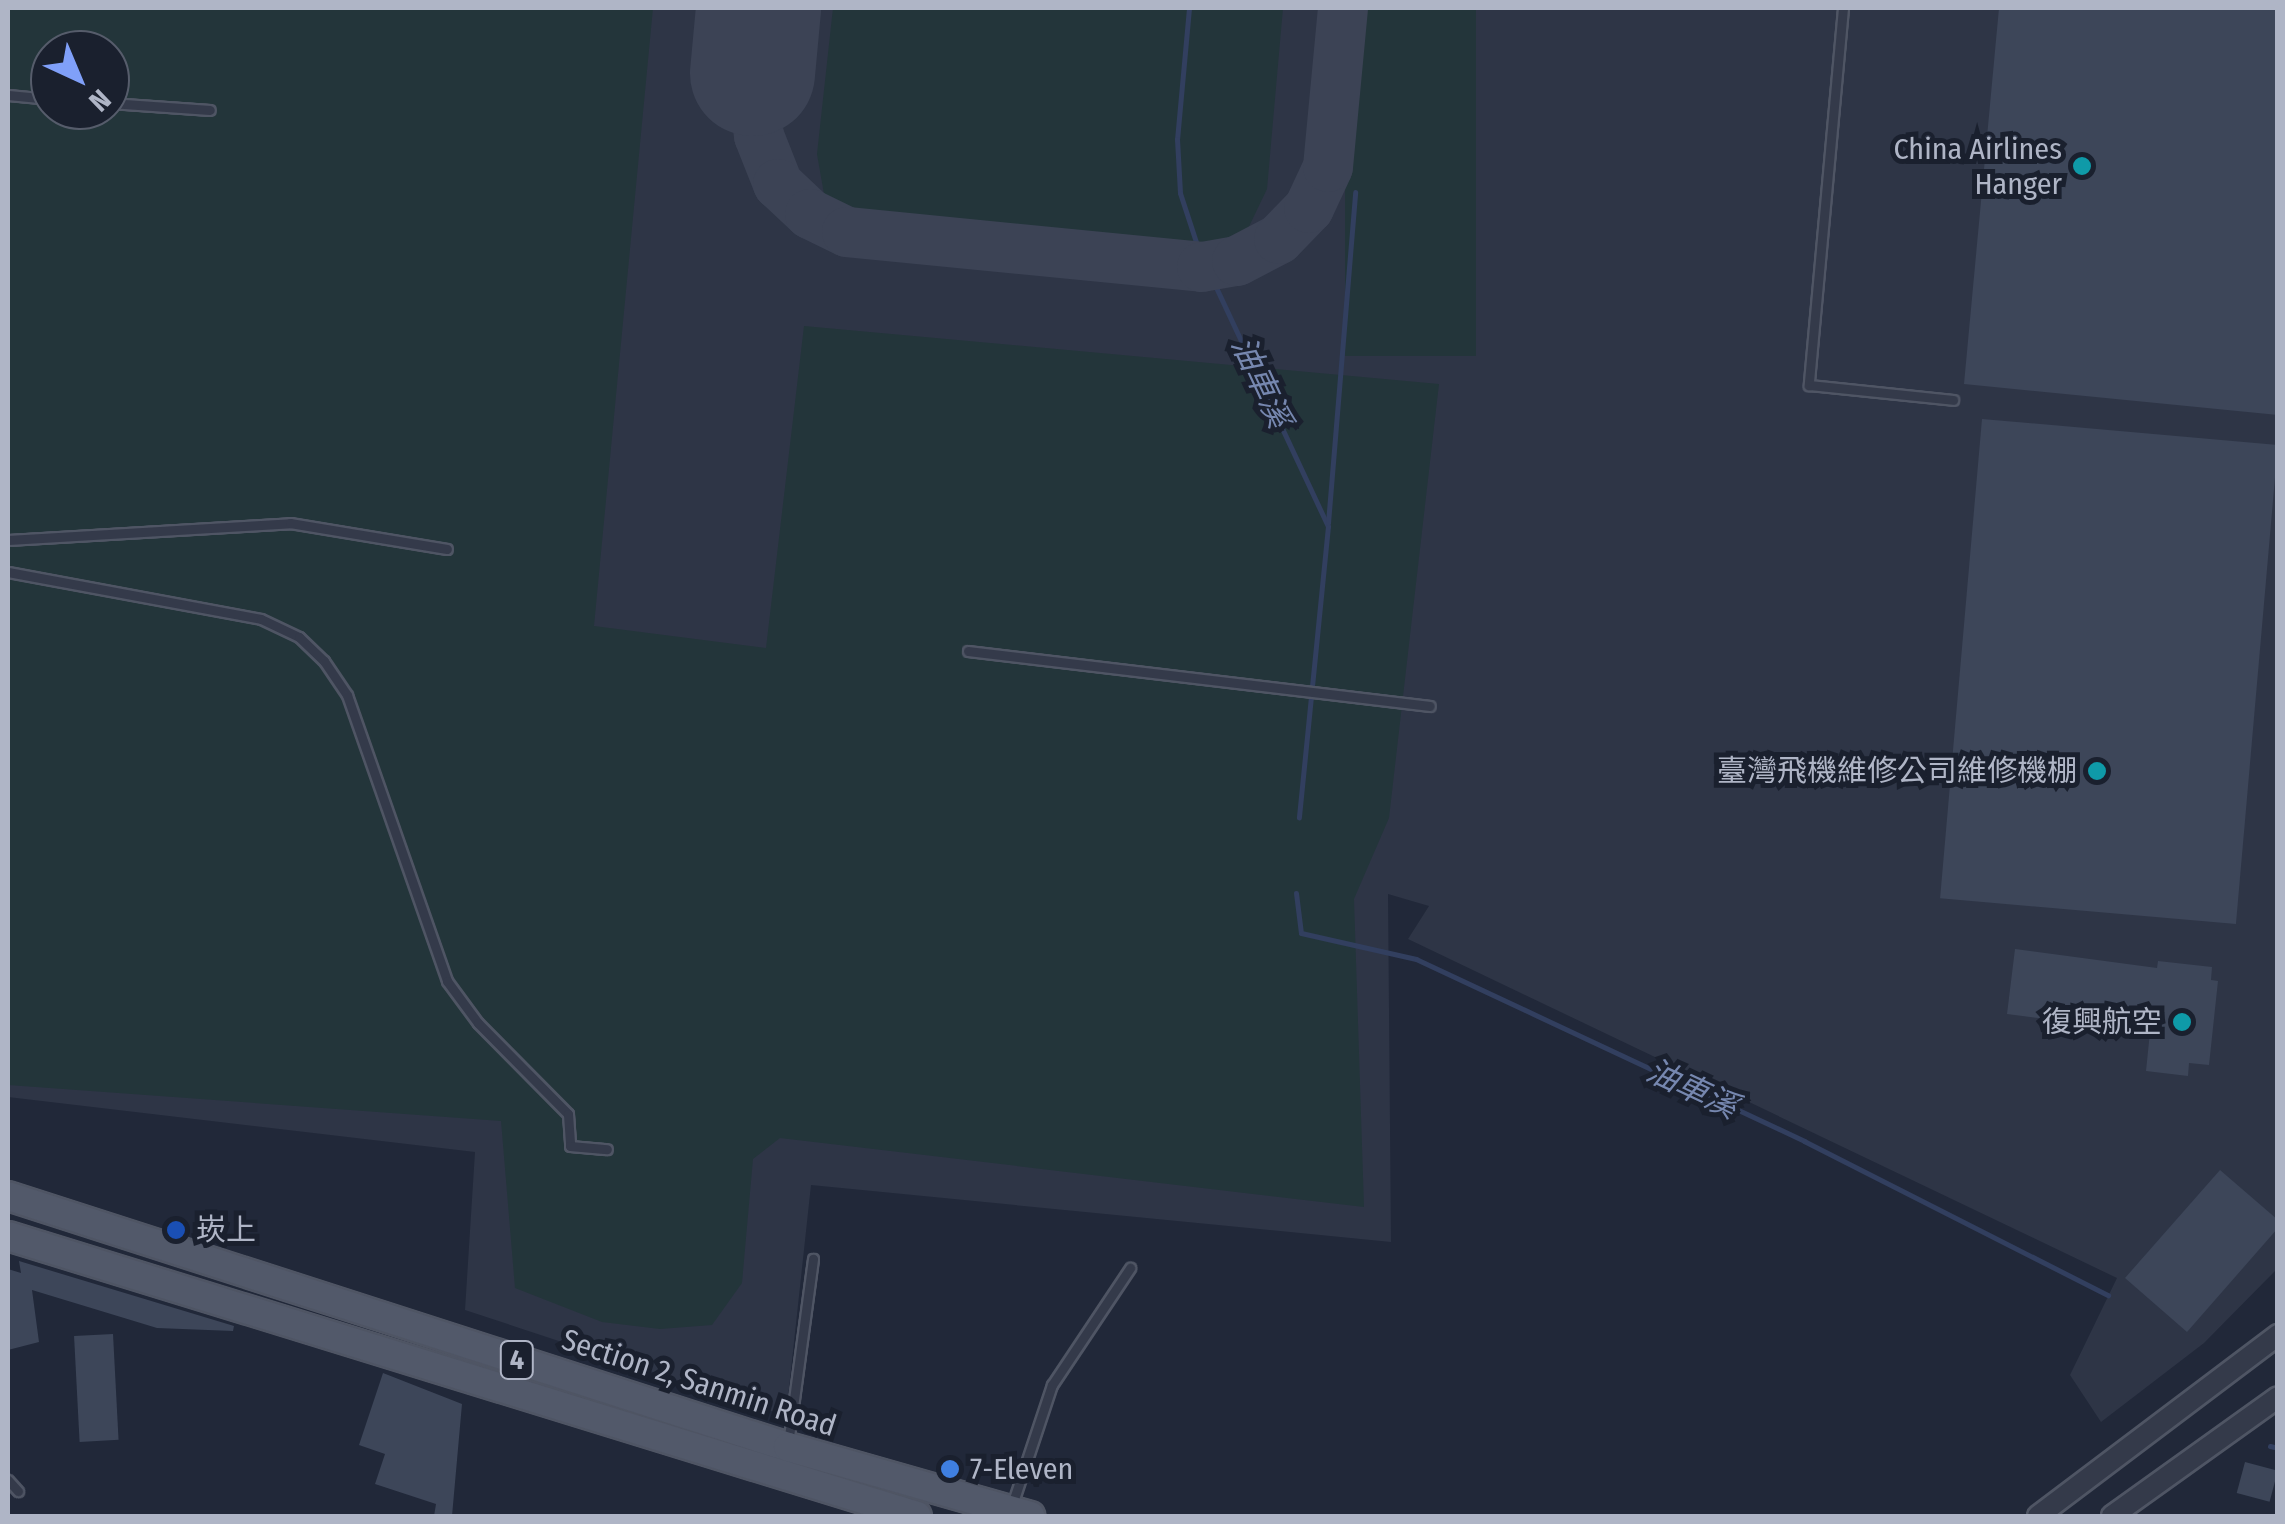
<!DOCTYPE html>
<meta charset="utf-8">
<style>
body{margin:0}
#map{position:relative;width:2285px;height:1524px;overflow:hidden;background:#212839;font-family:"Fira Sans Condensed","Noto Sans TC",sans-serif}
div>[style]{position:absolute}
.airport>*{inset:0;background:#2e3546}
.green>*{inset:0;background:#23353a;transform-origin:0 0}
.stream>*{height:5px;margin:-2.5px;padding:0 2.5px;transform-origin:2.5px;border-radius:2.5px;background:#323f5f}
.taxiway>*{height:50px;margin:-25px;padding:0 25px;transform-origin:25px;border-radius:25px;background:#3c4355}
.runway>*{height:125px;margin:-62.5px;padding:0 62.5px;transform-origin:62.5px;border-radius:62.5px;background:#3c4355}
.building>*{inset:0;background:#3d4659;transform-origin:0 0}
.roads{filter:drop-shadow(2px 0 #4f5564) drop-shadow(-2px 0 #4f5564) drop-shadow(0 2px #4f5564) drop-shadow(0 -2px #4f5564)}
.service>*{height:9px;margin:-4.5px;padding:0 4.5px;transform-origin:4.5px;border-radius:4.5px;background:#343a4a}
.tertiary>*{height:20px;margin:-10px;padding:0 10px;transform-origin:10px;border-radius:10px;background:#343a4a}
.primary>*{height:28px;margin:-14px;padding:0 14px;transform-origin:14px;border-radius:14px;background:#52596a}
.dots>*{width:28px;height:28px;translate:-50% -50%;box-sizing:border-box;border:5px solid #1a202e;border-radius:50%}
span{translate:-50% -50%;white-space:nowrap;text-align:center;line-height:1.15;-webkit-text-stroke:10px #1a202e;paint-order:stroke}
.shield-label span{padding:2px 8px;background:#1a202e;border:2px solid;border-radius:8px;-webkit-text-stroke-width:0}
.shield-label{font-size:28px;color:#afb5c6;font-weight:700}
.poi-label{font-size:30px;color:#afb5c6}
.right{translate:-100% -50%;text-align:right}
.left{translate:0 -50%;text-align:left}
.street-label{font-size:30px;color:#afb5c6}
.water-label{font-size:32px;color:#7687af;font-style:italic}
.frame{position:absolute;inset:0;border:10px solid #afb5c6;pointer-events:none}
.north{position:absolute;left:30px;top:30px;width:100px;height:100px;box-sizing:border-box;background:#1a202e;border:2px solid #565c6b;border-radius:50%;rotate:136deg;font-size:28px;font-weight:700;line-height:40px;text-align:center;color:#afb5c6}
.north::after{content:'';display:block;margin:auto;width:35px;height:45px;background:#80a0f9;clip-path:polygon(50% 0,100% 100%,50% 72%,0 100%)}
</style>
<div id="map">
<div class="airport">
<div style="clip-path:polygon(evenodd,8px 8px,2277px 8px,2277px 1269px,2204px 1343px,2101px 1422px,2070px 1375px,2117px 1278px,1408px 939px,1429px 906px,1388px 894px,1391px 1242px,811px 1185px,786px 1416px,465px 1310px,475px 1152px,8px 1097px,8px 8px,50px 50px,110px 50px,110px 110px,50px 110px,50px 50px)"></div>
</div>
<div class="green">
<div style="clip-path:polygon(evenodd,8px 8px,653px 8px,594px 626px,766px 648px,804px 326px,1439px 384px,1389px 818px,1354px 899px,1364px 1207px,780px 1138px,753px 1159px,742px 1283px,712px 1325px,660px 1329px,602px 1322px,515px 1288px,501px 1121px,8px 1085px,8px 8px,50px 50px,110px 50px,110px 110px,50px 110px,50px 50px)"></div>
<div style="clip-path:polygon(833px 8px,1283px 8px,1267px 189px,1231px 264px,1185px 284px,888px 255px,847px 232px,824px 194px,817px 154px)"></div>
<div style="left:1345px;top:8px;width:131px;height:348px"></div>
</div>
<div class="stream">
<div style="left:1189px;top:8px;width:132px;rotate:95.2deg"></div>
<div style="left:1177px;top:139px;width:54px;rotate:86.8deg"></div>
<div style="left:1180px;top:193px;width:61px;rotate:71.9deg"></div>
<div style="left:1199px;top:251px;width:304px;rotate:64.9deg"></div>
<div style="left:1328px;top:526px;width:293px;rotate:95.7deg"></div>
<div style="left:1328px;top:523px;width:332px;rotate:-85.3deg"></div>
<div style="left:1296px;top:893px;width:40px;rotate:82.9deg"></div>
<div style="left:1301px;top:933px;width:118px;rotate:12.7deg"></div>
<div style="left:1416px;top:959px;width:429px;rotate:25.1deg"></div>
<div style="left:1804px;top:1141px;width:341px;rotate:26.9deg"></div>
<div style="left:2270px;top:1446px;width:8px;rotate:14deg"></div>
</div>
<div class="taxiway">
<div style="left:752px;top:73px;width:63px;rotate:83.7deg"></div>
<div style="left:759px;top:136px;width:52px;rotate:68.4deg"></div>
<div style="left:778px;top:184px;width:44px;rotate:43.2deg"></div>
<div style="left:810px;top:214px;width:41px;rotate:25.9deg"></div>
<div style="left:847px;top:232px;width:357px;rotate:5.6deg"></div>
<div style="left:1202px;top:267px;width:36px;rotate:-10deg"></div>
<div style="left:1237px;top:261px;width:47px;rotate:-27.6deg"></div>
<div style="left:1279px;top:239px;width:43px;rotate:-45.9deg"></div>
<div style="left:1309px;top:208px;width:45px;rotate:-65.1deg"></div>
<div style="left:1328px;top:167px;width:160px;rotate:-84.6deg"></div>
</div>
<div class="runway">
<div style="left:752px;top:73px;width:65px;rotate:-84.7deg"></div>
</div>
<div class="building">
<div style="clip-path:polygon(1999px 8px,2278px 8px,2278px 415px,1964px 384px)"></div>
<div style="left:1982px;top:419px;width:297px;height:481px;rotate:5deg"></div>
<div style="clip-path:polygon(2015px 949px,2157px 968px,2158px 961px,2212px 967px,2211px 980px,2218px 981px,2209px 1065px,2189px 1063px,2188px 1076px,2146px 1071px,2150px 1032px,2007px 1014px)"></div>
<div style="clip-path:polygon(2220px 1170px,2278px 1220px,2278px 1228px,2187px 1332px,2125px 1278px)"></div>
<div style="clip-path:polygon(19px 1261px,234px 1326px,233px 1331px,157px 1328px,32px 1290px,39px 1342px,8px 1350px,8px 1269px,21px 1273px)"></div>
<div style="left:113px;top:1334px;width:106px;height:39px;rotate:87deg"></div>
<div style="clip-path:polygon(383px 1373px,462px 1404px,452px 1516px,434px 1516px,436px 1504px,375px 1484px,385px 1454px,359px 1445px)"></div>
<div style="left:2245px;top:1462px;width:34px;height:32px;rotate:15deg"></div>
</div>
<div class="roads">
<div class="service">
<div style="left:1843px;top:8px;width:379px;rotate:95.2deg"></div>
<div style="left:1809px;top:385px;width:145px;rotate:5.9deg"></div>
<div style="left:8px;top:95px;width:42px;rotate:5.4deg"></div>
<div style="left:110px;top:103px;width:100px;rotate:4deg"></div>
<div style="left:8px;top:540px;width:283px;rotate:-3.4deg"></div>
<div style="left:290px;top:523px;width:159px;rotate:9.4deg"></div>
<div style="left:8px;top:572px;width:257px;rotate:10.5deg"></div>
<div style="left:261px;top:619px;width:42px;rotate:25.3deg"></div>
<div style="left:299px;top:637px;width:35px;rotate:44deg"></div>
<div style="left:324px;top:661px;width:41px;rotate:55.9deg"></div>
<div style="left:347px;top:695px;width:303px;rotate:70.7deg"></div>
<div style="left:447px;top:981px;width:52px;rotate:53.6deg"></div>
<div style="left:478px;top:1023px;width:128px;rotate:45.3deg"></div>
<div style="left:568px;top:1114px;width:32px;rotate:86deg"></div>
<div style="left:570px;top:1146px;width:37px;rotate:5deg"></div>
<div style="left:968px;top:651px;width:465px;rotate:6.8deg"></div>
<div style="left:788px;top:1444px;width:187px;rotate:-82.3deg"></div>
<div style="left:8px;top:1480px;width:15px;rotate:48deg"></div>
<div style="left:1011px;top:1508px;width:130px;rotate:-71.6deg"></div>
<div style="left:1052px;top:1385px;width:141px;rotate:-56.3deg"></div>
</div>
<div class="tertiary">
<div style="left:2038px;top:1516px;width:301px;rotate:-37deg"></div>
<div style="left:2112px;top:1516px;width:204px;rotate:-35.6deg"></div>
</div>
<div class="primary">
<div style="left:8px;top:1196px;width:819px;rotate:17.84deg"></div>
<div style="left:788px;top:1447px;width:252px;rotate:15.9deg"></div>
<div style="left:8px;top:1236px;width:951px;rotate:17.12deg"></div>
</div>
</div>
<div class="dots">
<div style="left:2082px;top:166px;background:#0f9aa8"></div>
<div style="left:2097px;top:771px;background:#0f9aa8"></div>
<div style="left:2182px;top:1022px;background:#0f9aa8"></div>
<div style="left:176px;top:1230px;background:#1a4fb4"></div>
<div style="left:950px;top:1469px;background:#3f7fe0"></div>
</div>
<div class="shield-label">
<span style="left:517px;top:1360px">4</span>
</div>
<div class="poi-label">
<span class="right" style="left:2062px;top:166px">China Airlines<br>Hanger</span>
<span class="right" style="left:2077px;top:771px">臺灣飛機維修公司維修機棚</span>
<span class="right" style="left:2162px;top:1022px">復興航空</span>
<span class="left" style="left:196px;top:1230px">崁上</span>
<span class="left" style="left:970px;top:1469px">7-Eleven</span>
</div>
<div class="street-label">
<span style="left:699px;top:1383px;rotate:18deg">Section 2, Sanmin Road</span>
</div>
<div class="water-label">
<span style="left:1261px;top:382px;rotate:65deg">油車溪</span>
<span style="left:1692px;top:1089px;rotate:25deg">油車溪</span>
</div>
<div class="frame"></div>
<div class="north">N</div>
</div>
